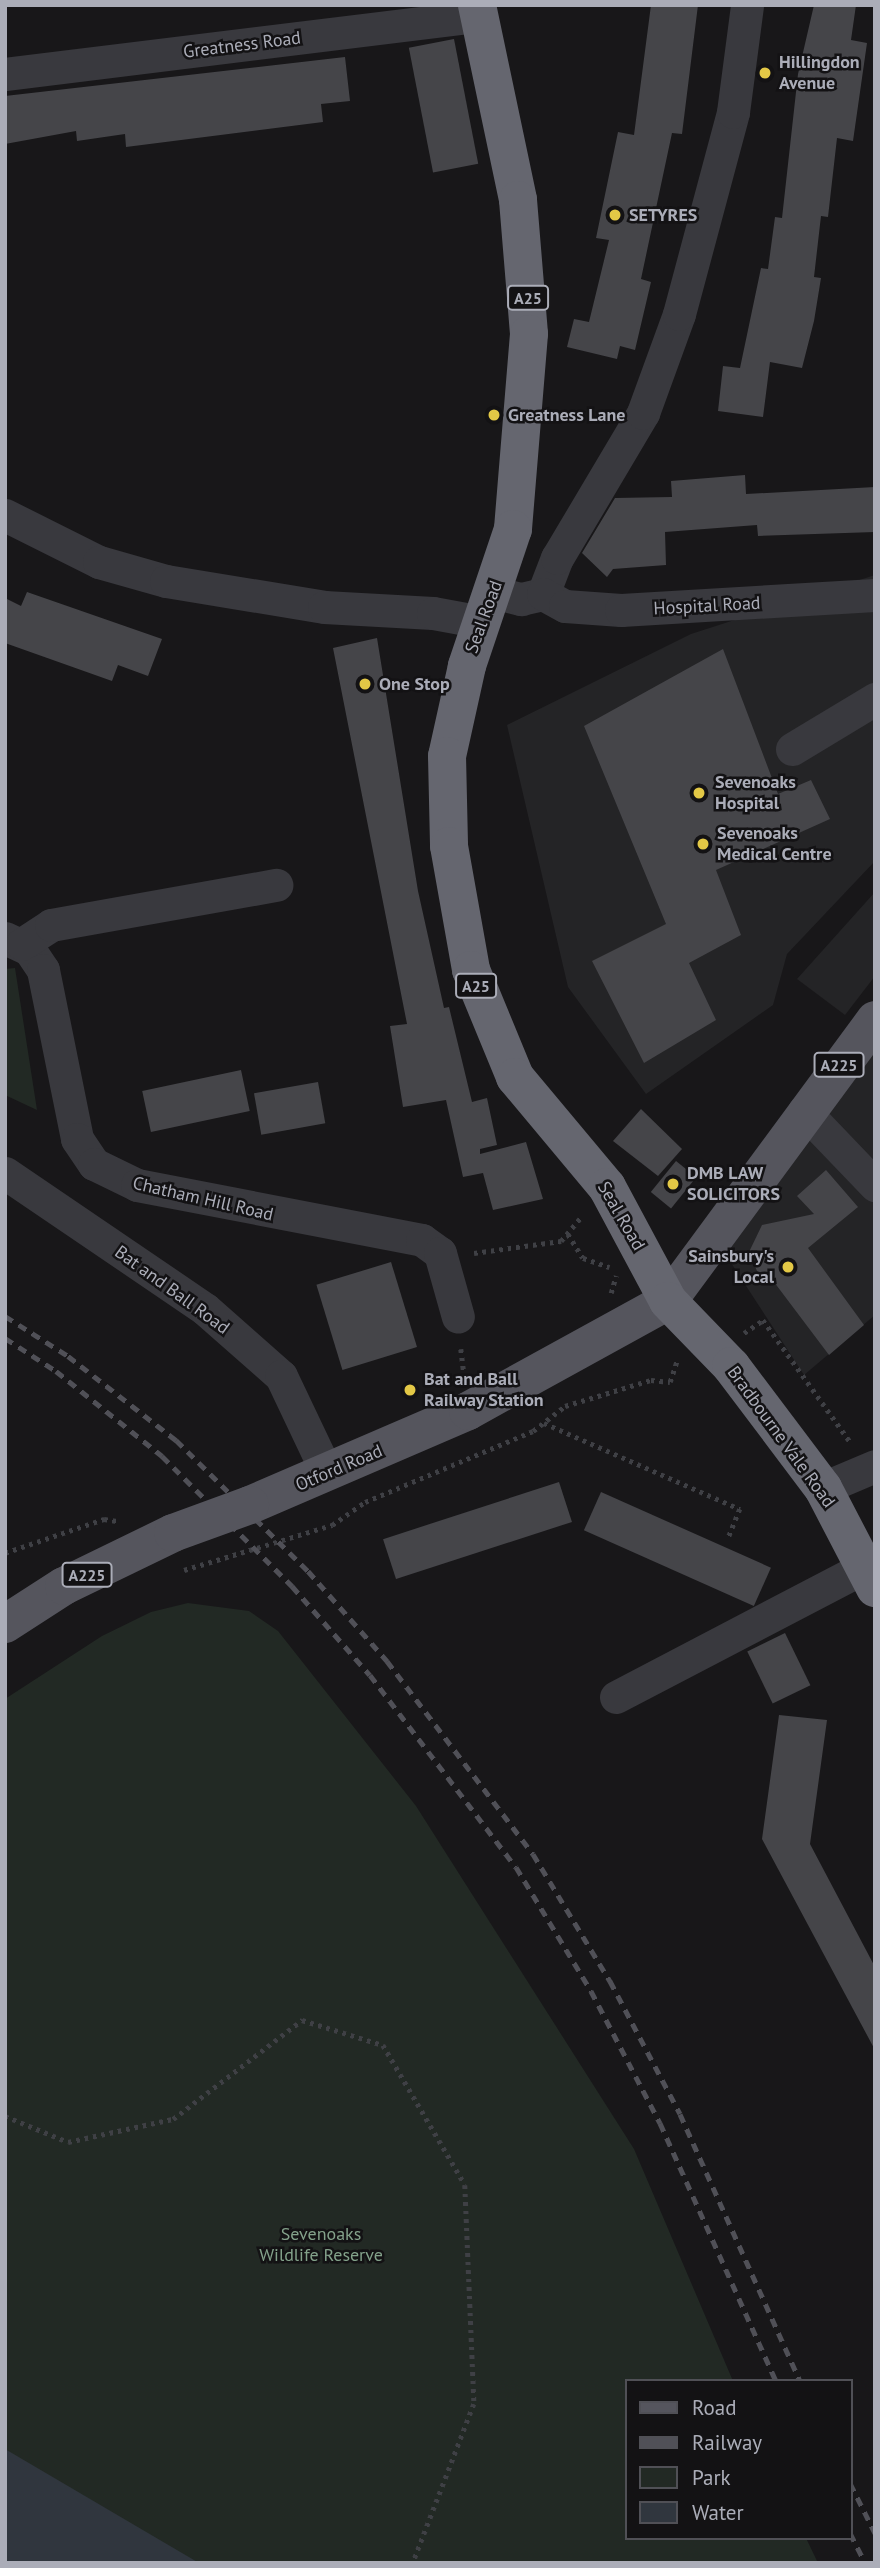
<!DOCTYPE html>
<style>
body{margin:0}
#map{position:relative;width:880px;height:2568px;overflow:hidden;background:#181719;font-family:"PT Sans",sans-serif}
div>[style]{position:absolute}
.built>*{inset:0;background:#242426}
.green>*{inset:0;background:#222924}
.water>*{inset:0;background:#30363e}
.building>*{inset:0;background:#454549;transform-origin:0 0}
.path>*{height:4.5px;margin-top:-2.25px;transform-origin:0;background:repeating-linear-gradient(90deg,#3f4045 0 3.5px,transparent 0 8.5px)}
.minor>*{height:33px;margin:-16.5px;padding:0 16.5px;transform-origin:16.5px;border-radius:16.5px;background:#39393e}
.major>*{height:38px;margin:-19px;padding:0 19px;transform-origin:19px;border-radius:19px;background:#55555d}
.highway>*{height:38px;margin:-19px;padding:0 19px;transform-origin:19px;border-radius:19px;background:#65666f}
.rail>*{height:5px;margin-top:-2.5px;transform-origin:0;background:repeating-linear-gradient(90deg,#505057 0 9px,transparent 0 16px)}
.major-bridge>*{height:38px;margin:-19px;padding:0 19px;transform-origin:19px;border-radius:19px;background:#55555d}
.dots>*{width:19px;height:19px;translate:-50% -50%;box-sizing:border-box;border:4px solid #131214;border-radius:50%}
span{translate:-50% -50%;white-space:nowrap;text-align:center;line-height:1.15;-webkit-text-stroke:5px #131214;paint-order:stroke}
.shield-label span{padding:2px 5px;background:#131214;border:2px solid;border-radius:5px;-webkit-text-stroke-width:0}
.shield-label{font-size:16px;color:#abadb8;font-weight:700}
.street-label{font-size:18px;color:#abadb8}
.poi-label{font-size:18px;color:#abadb8;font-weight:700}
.left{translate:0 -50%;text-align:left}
.right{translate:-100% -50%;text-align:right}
.park-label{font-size:18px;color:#83a18a}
.frame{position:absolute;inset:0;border:7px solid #abadb8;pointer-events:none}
.legend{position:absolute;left:625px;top:2379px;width:228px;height:161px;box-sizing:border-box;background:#131214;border:2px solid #505056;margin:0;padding:9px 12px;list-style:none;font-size:21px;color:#abadb8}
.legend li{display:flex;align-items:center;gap:14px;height:35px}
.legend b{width:35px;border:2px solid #505056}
</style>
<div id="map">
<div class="built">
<div style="clip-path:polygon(875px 575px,875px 861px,787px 954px,773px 1005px,646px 1094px,568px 987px,507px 725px,691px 634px)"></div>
<div style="clip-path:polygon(875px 892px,875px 976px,845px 1015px,797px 979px)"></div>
<div style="clip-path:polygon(875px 1034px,875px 1315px,804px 1375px,722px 1249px)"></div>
</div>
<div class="green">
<div style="clip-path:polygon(15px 968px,37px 1110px,5px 1095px,5px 969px)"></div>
<div style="clip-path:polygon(188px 1603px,249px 1611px,278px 1631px,416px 1806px,634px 2149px,733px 2381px,626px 2381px,626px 2538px,806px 2538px,818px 2563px,5px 2563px,5px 1699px,102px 1636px,151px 1612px)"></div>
</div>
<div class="water">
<div style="clip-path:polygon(5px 2449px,199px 2563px,5px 2563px)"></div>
</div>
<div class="building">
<div style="clip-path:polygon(651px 5px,698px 5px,682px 134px,672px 133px,641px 279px,651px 282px,635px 350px,620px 346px,617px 359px,567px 347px,574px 319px,589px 322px,609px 240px,596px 238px,618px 132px,634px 135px)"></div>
<div style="clip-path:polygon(814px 5px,856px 5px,851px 40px,867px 43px,853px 141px,837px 138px,828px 217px,821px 216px,814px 277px,821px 278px,814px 321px,802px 368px,770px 362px,763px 417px,718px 411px,723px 366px,740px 368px,761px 268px,768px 269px,775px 217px,782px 218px,798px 74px)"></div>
<div style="left:454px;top:39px;width:127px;height:46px;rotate:79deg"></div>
<div style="clip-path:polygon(345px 57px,350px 101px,321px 104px,323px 122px,126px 147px,125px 134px,77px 141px,76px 131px,5px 144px,5px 96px)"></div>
<div style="clip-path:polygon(745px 475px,746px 494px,875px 487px,875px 532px,758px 536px,757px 525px,665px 532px,666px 565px,613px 569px,607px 577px,582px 553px,615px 498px,672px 497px,671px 481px)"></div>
<div style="clip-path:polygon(27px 592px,162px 639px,148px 676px,118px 665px,112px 681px,5px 643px,5px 598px,21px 606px)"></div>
<div style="clip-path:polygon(377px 638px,418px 891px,444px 1008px,449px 1007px,472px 1102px,487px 1098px,497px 1145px,480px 1149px,480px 1154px,526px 1142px,543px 1199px,493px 1210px,483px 1173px,463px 1177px,446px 1100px,403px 1107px,390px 1026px,407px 1024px,333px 648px)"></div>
<div style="clip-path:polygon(723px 649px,778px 794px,811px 780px,830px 819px,716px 870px,741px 935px,689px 963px,716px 1020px,644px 1063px,592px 961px,666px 924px,584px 726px)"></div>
<div style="left:241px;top:1070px;width:42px;height:101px;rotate:78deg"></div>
<div style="left:318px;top:1082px;width:42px;height:65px;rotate:80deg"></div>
<div style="clip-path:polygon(641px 1109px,682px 1149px,658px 1176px,613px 1141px)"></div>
<div style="left:676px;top:1161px;width:26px;height:40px;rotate:39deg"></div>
<div style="clip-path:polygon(826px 1170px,858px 1207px,808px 1248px,864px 1325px,829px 1355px,774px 1282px,757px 1271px,749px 1252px,762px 1225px,814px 1214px,797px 1196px)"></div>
<div style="left:391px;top:1262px;width:89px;height:78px;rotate:73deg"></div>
<div style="left:559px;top:1482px;width:42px;height:185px;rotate:72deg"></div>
<div style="left:601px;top:1492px;width:186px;height:42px;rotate:24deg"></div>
<div style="left:785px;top:1633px;width:58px;height:42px;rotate:64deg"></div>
<div style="clip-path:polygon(779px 1715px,827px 1720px,810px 1844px,875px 1967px,875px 2050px,762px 1839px)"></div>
</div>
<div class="path">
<div style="left:568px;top:1234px;width:28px;rotate:58deg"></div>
<div style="left:583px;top:1258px;width:28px;rotate:19deg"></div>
<div style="left:474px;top:1253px;width:88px;rotate:-7.9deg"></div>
<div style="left:561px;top:1241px;width:33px;rotate:-50deg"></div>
<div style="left:611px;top:1293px;width:18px;rotate:-74deg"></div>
<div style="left:744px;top:1333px;width:23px;rotate:-34deg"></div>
<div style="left:763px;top:1320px;width:151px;rotate:54.4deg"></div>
<div style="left:461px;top:1349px;width:26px;rotate:83deg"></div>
<div style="left:544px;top:1423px;width:214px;rotate:23.7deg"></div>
<div style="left:740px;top:1509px;width:32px;rotate:112deg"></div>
<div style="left:5px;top:1553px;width:105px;rotate:-19deg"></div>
<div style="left:104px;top:1519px;width:13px;rotate:9deg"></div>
<div style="left:184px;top:1570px;width:155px;rotate:-16.9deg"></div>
<div style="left:332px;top:1525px;width:40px;rotate:-34.9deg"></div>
<div style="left:365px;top:1502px;width:182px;rotate:-22.9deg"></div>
<div style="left:533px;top:1431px;width:41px;rotate:-38deg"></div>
<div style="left:565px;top:1406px;width:90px;rotate:-16.8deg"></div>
<div style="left:651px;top:1380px;width:19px;rotate:6deg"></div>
<div style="left:670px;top:1382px;width:23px;rotate:-72deg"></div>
<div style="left:5px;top:2116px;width:68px;rotate:22.4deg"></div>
<div style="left:68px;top:2142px;width:107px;rotate:-12.4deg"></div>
<div style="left:173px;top:2119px;width:163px;rotate:-37.5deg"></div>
<div style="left:302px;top:2020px;width:85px;rotate:17.2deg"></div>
<div style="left:383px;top:2045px;width:162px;rotate:59.6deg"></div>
<div style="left:465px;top:2185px;width:219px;rotate:87.6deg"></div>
<div style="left:474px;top:2404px;width:170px;rotate:111deg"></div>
</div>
<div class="minor">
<div style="left:5px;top:74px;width:478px;rotate:-7deg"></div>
<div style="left:5px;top:515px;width:105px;rotate:26.6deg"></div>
<div style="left:99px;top:562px;width:70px;rotate:15.8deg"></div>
<div style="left:166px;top:581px;width:160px;rotate:9.3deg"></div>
<div style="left:324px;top:607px;width:109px;rotate:3.2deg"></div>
<div style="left:433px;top:613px;width:50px;rotate:10.4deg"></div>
<div style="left:492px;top:592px;width:30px;rotate:14deg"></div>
<div style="left:521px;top:599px;width:23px;rotate:-13deg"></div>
<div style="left:543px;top:594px;width:39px;rotate:-69deg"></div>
<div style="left:557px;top:558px;width:169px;rotate:-59.3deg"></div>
<div style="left:643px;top:413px;width:105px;rotate:-70deg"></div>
<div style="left:679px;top:314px;width:209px;rotate:-75deg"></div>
<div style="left:733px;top:112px;width:108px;rotate:-82.5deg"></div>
<div style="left:543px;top:594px;width:25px;rotate:29deg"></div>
<div style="left:565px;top:606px;width:56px;rotate:4.1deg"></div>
<div style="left:621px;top:610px;width:254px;rotate:-3.4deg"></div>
<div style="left:792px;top:749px;width:97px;rotate:-31.1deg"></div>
<div style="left:5px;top:938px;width:26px;rotate:25deg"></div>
<div style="left:29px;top:949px;width:25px;rotate:56deg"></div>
<div style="left:43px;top:970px;width:172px;rotate:78.6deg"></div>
<div style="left:77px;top:1139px;width:30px;rotate:56deg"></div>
<div style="left:94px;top:1164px;width:48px;rotate:26deg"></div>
<div style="left:137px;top:1185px;width:290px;rotate:10.9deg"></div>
<div style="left:422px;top:1240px;width:22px;rotate:36deg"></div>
<div style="left:440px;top:1253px;width:66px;rotate:74.3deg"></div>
<div style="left:22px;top:944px;width:35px;rotate:-33deg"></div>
<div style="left:51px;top:925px;width:229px;rotate:-10.1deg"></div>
<div style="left:804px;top:1111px;width:103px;rotate:46.2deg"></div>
<div style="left:5px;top:1173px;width:242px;rotate:34.2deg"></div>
<div style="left:205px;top:1309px;width:101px;rotate:41.4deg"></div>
<div style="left:281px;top:1376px;width:107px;rotate:64.6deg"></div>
<div style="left:823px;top:1488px;width:56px;rotate:-22.9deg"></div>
<div style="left:616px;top:1697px;width:281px;rotate:-27.6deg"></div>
</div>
<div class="major">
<div style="left:250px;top:1505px;width:237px;rotate:-23.3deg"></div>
<div style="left:468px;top:1411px;width:228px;rotate:-28.8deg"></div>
<div style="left:668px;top:1301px;width:349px;rotate:-53.6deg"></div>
<div style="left:5px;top:1624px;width:70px;rotate:-32.8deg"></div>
<div style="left:64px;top:1586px;width:121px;rotate:-25.9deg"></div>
</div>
<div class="highway">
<div style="left:477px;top:5px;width:199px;rotate:78.1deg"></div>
<div style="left:518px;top:200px;width:134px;rotate:85.3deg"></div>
<div style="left:529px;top:334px;width:196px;rotate:94.7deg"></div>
<div style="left:513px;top:529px;width:145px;rotate:108.6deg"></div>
<div style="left:467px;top:666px;width:92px;rotate:102.5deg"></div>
<div style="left:447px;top:756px;width:90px;rotate:88.7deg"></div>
<div style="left:449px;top:846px;width:126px;rotate:79.9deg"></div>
<div style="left:471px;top:970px;width:116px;rotate:67.6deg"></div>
<div style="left:515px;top:1077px;width:143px;rotate:50.1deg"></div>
<div style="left:607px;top:1187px;width:129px;rotate:61.8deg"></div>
<div style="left:668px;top:1301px;width:91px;rotate:45.9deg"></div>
<div style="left:731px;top:1366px;width:153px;rotate:53deg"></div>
<div style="left:823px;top:1488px;width:113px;rotate:62.5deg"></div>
</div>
<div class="rail">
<div style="left:5px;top:1316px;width:75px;rotate:32.4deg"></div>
<div style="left:68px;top:1356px;width:137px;rotate:37.9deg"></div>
<div style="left:176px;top:1440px;width:186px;rotate:44.8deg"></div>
<div style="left:308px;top:1571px;width:120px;rotate:48.7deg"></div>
<div style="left:387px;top:1661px;width:242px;rotate:52.9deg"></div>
<div style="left:533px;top:1854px;width:149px;rotate:58.8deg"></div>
<div style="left:610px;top:1981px;width:150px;rotate:62.2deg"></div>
<div style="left:680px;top:2114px;width:293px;rotate:65.8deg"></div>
<div style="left:5px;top:1338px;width:61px;rotate:32.9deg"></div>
<div style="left:56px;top:1371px;width:136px;rotate:38.7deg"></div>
<div style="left:162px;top:1456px;width:184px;rotate:45deg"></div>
<div style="left:292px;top:1586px;width:118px;rotate:48.8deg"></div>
<div style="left:370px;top:1675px;width:241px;rotate:52.8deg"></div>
<div style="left:516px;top:1867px;width:145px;rotate:58.8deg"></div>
<div style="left:591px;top:1991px;width:149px;rotate:62.4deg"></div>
<div style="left:660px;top:2123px;width:283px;rotate:65.8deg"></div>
<div style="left:850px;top:2483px;width:56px;rotate:63.4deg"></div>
<div style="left:850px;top:2533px;width:34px;rotate:63deg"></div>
</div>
<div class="major-bridge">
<div style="left:173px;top:1533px;width:82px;rotate:-20deg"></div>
</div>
<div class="dots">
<div style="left:765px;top:73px;background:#e3c846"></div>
<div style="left:615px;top:215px;background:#e3c846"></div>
<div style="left:494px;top:415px;background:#e3c846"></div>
<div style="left:365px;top:684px;background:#e3c846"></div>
<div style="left:699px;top:793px;background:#e3c846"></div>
<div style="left:703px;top:844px;background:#e3c846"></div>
<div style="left:673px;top:1184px;background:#e3c846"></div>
<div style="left:788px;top:1267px;background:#e3c846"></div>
<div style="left:410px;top:1390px;background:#e3c846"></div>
</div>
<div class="shield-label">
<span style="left:528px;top:298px">A25</span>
<span style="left:476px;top:986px">A25</span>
<span style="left:839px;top:1065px">A225</span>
<span style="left:87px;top:1575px">A225</span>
</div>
<div class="street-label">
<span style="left:242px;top:45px;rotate:-7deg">Greatness Road</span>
<span style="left:707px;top:606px;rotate:-3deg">Hospital Road</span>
<span style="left:484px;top:617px;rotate:-70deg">Seal Road</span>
<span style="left:203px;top:1199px;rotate:13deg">Chatham Hill Road</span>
<span style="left:621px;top:1216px;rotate:60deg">Seal Road</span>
<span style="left:172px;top:1290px;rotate:36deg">Bat and Ball Road</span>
<span style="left:781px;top:1437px;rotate:54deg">Bradbourne Vale Road</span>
<span style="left:339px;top:1468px;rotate:-23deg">Otford Road</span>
</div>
<div class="poi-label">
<span class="left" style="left:779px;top:73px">Hillingdon<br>Avenue</span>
<span class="left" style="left:629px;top:215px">SETYRES</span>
<span class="left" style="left:508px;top:415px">Greatness Lane</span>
<span class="left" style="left:379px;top:684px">One Stop</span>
<span class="left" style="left:715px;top:793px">Sevenoaks<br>Hospital</span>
<span class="left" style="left:717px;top:844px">Sevenoaks<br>Medical Centre</span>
<span class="left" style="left:687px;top:1184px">DMB LAW<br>SOLICITORS</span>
<span class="right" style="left:774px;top:1267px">Sainsbury's<br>Local</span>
<span class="left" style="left:424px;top:1390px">Bat and Ball<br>Railway Station</span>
</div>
<div class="park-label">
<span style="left:321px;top:2245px">Sevenoaks<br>Wildlife Reserve</span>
</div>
<div class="frame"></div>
<ul class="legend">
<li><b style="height:9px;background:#55555d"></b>Road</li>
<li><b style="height:9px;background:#505057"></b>Railway</li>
<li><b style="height:19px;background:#222924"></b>Park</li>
<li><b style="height:19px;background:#30363e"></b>Water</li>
</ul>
</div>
